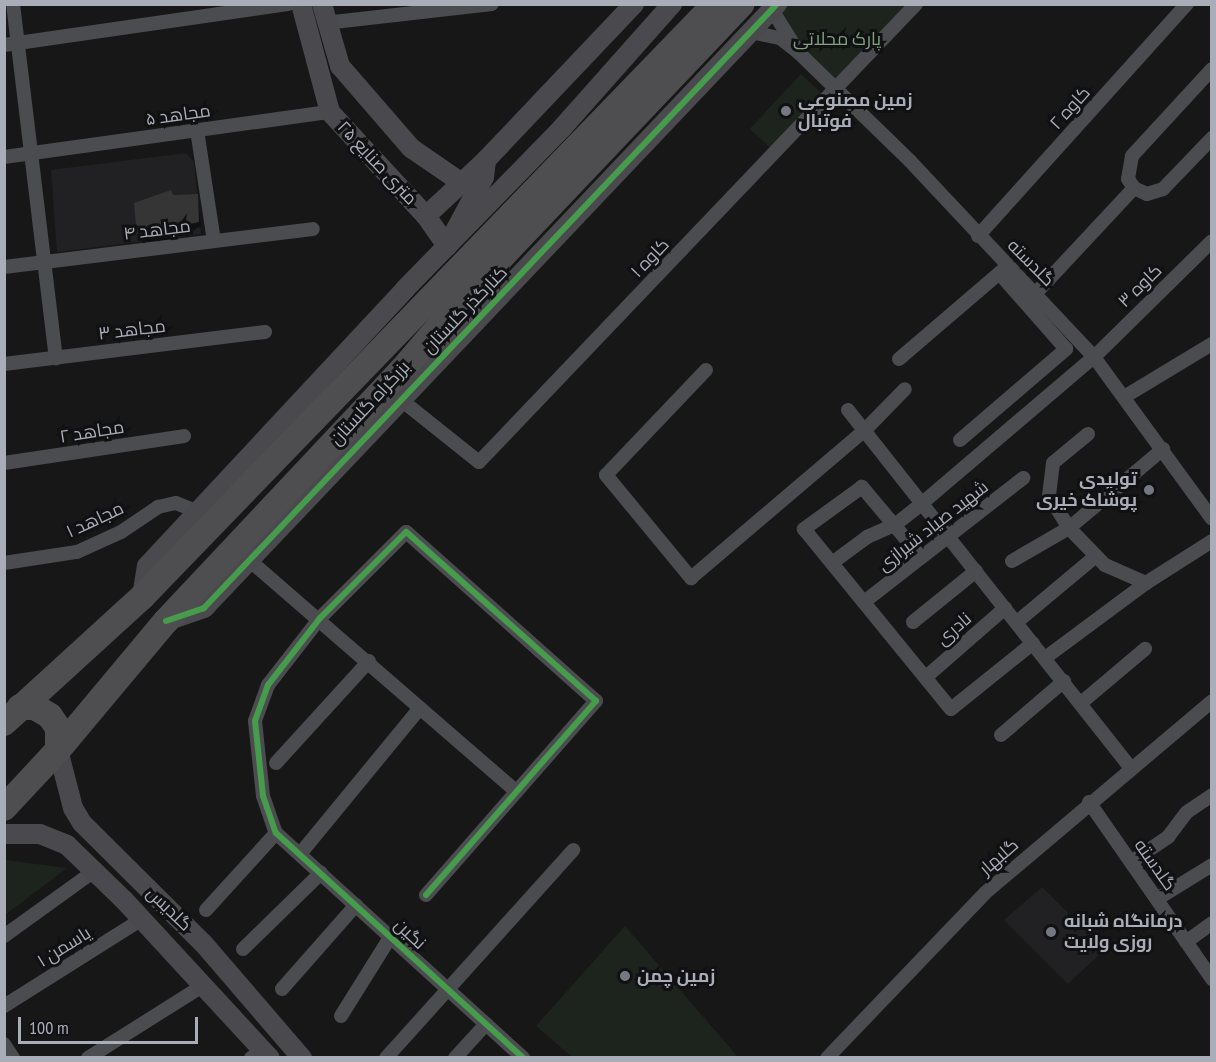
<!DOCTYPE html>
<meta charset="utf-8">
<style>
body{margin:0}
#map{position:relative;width:1216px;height:1062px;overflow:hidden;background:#171717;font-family:"PT Sans Narrow",Cairo,sans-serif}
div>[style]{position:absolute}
.built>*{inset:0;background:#212123}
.green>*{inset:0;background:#1d241e;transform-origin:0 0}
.shadow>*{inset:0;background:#0007}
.building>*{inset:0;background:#353536}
.street>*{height:14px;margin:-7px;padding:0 7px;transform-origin:7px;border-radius:7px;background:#4b4c50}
.secondary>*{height:20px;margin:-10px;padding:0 10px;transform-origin:10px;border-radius:10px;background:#4a4a4e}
.highway>*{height:26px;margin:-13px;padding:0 13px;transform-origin:13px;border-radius:13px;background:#4e4e51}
.cycleway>*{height:6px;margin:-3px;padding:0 3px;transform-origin:3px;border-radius:3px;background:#469c4c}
.dots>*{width:16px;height:16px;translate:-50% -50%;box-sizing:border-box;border:3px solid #111113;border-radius:50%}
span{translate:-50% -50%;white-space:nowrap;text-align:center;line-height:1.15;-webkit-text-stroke:6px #111113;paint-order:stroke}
.park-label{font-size:18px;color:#7fa381}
.poi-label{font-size:18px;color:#a8adb8;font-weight:700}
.left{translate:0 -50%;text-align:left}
.right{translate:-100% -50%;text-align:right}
.street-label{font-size:18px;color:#a8adb8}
.frame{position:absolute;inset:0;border:6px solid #a8adb8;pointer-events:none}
.scale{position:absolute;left:18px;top:1017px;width:180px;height:27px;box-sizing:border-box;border:3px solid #a8adb8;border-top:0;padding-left:8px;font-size:18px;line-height:21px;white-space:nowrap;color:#a8adb8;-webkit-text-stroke:4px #111113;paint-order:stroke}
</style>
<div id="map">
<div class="built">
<div style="clip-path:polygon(186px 153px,194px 162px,201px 234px,57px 252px,51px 170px)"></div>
<div style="clip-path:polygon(1042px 887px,1098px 943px,1099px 955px,1068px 984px,1004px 920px)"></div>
</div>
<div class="green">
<div style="clip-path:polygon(777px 4px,916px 5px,837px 90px,785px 33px)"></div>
<div style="left:801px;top:74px;width:34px;height:75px;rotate:43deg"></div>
<div style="clip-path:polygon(5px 860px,67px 868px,5px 915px)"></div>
<div style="clip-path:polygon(625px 926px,738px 1057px,572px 1057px,536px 1026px)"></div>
</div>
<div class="shadow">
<div style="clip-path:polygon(197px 195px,201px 227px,180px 232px,173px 239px,142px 242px,139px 237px,173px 197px)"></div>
</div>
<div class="building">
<div style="clip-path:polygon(171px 190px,173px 195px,198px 194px,199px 222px,177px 227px,170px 234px,137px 237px,134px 203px)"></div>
</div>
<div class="street">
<div style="left:13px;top:4px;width:357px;rotate:83.1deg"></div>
<div style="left:325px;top:23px;width:168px;rotate:-6.5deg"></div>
<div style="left:751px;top:32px;width:30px;rotate:12deg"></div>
<div style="left:780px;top:38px;width:24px;rotate:38deg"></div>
<div style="left:799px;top:53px;width:51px;rotate:-122.1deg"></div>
<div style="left:4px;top:45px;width:288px;rotate:-8.2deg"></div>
<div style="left:799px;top:53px;width:155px;rotate:44.2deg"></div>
<div style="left:910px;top:161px;width:269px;rotate:46.8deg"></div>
<div style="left:1094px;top:357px;width:200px;rotate:53.9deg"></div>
<div style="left:1212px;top:69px;width:118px;rotate:132.6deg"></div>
<div style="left:1132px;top:156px;width:23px;rotate:100deg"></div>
<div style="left:1128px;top:179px;width:11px;rotate:56deg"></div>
<div style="left:1134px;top:188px;width:14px;rotate:25deg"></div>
<div style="left:1147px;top:194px;width:17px;rotate:-17deg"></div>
<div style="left:1163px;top:189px;width:71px;rotate:-46.1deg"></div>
<div style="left:197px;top:130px;width:112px;rotate:81.3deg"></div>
<div style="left:4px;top:157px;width:329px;rotate:-7.9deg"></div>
<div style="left:978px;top:236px;width:312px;rotate:-48deg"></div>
<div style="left:4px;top:267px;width:311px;rotate:-7deg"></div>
<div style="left:1036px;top:293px;width:144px;rotate:-47deg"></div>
<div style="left:899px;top:359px;width:138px;rotate:-40.6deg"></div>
<div style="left:4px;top:364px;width:263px;rotate:-7deg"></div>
<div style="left:706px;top:370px;width:145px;rotate:133.6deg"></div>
<div style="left:606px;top:475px;width:134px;rotate:50.5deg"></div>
<div style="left:691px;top:578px;width:228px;rotate:-40.4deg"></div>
<div style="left:865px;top:430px;width:57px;rotate:-45.7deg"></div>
<div style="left:1124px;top:397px;width:103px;rotate:-31.1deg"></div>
<div style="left:400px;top:399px;width:101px;rotate:38.6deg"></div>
<div style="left:479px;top:462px;width:633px;rotate:-46.34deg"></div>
<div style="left:848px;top:410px;width:456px;rotate:51.7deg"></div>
<div style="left:1088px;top:434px;width:45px;rotate:140.4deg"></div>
<div style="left:1053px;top:463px;width:33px;rotate:97deg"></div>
<div style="left:1049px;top:496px;width:38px;rotate:58deg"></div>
<div style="left:1069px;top:528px;width:52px;rotate:45.8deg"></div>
<div style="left:1105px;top:565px;width:45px;rotate:23.7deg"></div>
<div style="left:960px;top:440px;width:140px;rotate:-40.6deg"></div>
<div style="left:1066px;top:349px;width:101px;rotate:-131.4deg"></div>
<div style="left:4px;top:463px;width:182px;rotate:-8.5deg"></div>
<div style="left:921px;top:557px;width:92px;rotate:-130.1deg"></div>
<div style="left:862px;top:487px;width:72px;rotate:144.1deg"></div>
<div style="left:804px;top:529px;width:232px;rotate:50.8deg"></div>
<div style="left:951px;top:709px;width:105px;rotate:-38.8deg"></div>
<div style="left:249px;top:560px;width:353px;rotate:40.9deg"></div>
<div style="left:1012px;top:561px;width:66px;rotate:-30.1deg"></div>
<div style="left:1069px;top:528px;width:123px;rotate:-40deg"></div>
<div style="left:4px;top:563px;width:74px;rotate:-8.6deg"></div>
<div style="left:77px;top:552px;width:48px;rotate:-24.4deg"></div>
<div style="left:121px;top:532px;width:45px;rotate:-34deg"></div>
<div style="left:158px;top:507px;width:18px;rotate:-13deg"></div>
<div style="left:176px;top:503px;width:22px;rotate:22deg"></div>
<div style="left:832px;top:563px;width:44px;rotate:-36.6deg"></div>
<div style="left:867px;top:537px;width:32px;rotate:-24deg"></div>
<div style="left:896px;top:524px;width:23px;rotate:-38deg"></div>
<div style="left:914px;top:510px;width:236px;rotate:-40.4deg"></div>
<div style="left:1094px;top:357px;width:165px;rotate:-44.5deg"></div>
<div style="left:864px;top:602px;width:202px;rotate:-37.9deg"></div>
<div style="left:913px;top:622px;width:81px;rotate:-39deg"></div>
<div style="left:1017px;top:622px;width:103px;rotate:-39.9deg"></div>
<div style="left:1045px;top:658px;width:126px;rotate:-36.6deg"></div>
<div style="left:1146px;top:583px;width:78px;rotate:-32.5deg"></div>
<div style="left:926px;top:677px;width:105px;rotate:-41.1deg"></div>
<div style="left:1081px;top:703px;width:84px;rotate:-40.2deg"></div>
<div style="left:1001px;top:735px;width:83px;rotate:-40.6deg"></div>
<div style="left:276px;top:763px;width:138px;rotate:-47.6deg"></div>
<div style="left:1089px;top:802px;width:216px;rotate:55.2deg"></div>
<div style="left:300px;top:854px;width:189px;rotate:-50.6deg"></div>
<div style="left:1131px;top:862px;width:45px;rotate:-34deg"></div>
<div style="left:1168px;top:837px;width:31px;rotate:-53deg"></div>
<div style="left:1187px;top:812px;width:30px;rotate:-34deg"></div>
<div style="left:426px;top:895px;width:258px;rotate:-48.8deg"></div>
<div style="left:596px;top:701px;width:254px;rotate:-138.3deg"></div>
<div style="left:406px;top:532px;width:122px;rotate:135deg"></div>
<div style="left:320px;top:618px;width:85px;rotate:127.8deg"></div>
<div style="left:268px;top:685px;width:38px;rotate:110deg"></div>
<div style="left:255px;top:721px;width:75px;rotate:83.9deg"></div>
<div style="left:263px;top:796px;width:39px;rotate:71deg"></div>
<div style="left:276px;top:833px;width:334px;rotate:42.3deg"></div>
<div style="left:1157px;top:899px;width:65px;rotate:-31.7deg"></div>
<div style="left:206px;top:910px;width:104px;rotate:-47.7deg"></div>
<div style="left:4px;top:936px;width:111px;rotate:-35.8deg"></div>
<div style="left:1186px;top:942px;width:32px;rotate:-36deg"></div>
<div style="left:243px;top:949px;width:109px;rotate:-44.3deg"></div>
<div style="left:282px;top:989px;width:112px;rotate:-48.6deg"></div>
<div style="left:4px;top:1006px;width:163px;rotate:-32.2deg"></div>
<div style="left:341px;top:1016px;width:94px;rotate:-58deg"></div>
<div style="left:4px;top:1044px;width:17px;rotate:57deg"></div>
<div style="left:88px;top:1058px;width:137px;rotate:-32.2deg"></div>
<div style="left:251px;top:1058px;width:15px;rotate:-32deg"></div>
<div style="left:386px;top:1058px;width:280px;rotate:-48deg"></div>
<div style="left:455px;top:1058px;width:46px;rotate:-47.6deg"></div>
<div style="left:827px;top:1058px;width:228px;rotate:-46.2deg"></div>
<div style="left:985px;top:893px;width:297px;rotate:-40.2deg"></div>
</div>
<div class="secondary">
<div style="left:301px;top:4px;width:112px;rotate:75deg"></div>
<div style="left:330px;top:112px;width:142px;rotate:47.3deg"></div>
<div style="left:426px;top:216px;width:37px;rotate:55deg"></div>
<div style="left:447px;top:246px;width:78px;rotate:-61.8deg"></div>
<div style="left:484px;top:177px;width:17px;rotate:-83deg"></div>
<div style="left:322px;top:4px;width:65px;rotate:73.8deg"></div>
<div style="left:340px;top:66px;width:108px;rotate:49.1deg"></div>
<div style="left:411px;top:148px;width:62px;rotate:34.5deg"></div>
<div style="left:426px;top:216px;width:82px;rotate:-43deg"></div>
<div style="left:486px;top:160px;width:215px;rotate:-46.5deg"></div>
<div style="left:142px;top:597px;width:31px;rotate:-81deg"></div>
<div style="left:147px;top:566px;width:379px;rotate:-47deg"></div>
<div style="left:405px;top:289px;width:225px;rotate:-45.7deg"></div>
<div style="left:562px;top:128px;width:166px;rotate:-48.4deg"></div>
<div style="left:169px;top:620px;width:37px;rotate:-19deg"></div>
<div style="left:204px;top:608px;width:833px;rotate:-46.51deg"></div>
<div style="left:58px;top:750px;width:60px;rotate:75.5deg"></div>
<div style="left:73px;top:808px;width:17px;rotate:59deg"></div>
<div style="left:82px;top:823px;width:170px;rotate:44.8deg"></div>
<div style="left:203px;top:943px;width:152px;rotate:49.3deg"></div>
<div style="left:4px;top:834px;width:36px"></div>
<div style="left:40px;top:834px;width:29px;rotate:22deg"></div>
<div style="left:67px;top:845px;width:79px;rotate:44deg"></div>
<div style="left:124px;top:900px;width:215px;rotate:47.3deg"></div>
</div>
<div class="highway">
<div style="left:20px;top:707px;width:15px"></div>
<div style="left:35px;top:707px;width:17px;rotate:31deg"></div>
<div style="left:50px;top:716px;width:14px;rotate:56deg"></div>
<div style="left:58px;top:728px;width:22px;rotate:90deg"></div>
<div style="left:4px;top:723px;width:187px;rotate:-42.4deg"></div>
<div style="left:142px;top:597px;width:825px;rotate:-45.98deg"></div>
<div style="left:4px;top:808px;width:79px;rotate:-47deg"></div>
<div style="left:58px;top:750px;width:168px;rotate:-50.1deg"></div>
<div style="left:166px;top:621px;width:354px;rotate:-46.8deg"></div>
<div style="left:408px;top:363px;width:97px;rotate:-49.6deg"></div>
<div style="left:471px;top:289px;width:393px;rotate:-46.5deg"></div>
</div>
<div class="cycleway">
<div style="left:166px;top:621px;width:40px;rotate:-18.9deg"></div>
<div style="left:204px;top:608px;width:833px;rotate:-46.51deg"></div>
<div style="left:426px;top:895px;width:258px;rotate:-48.8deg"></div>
<div style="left:596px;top:701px;width:254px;rotate:-138.3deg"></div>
<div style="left:406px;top:532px;width:122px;rotate:135deg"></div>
<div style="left:320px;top:618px;width:85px;rotate:127.8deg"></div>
<div style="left:268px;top:685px;width:38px;rotate:110deg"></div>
<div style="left:255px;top:721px;width:75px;rotate:83.9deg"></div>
<div style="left:263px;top:796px;width:39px;rotate:71deg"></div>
<div style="left:276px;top:833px;width:334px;rotate:42.3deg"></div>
</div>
<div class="dots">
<div style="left:786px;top:111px;background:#757880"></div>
<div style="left:1149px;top:490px;background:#757880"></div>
<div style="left:1051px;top:932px;background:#757880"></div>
<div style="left:625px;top:976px;background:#757880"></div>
</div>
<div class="park-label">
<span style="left:837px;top:39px">پارک محلاتی</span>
</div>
<div class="poi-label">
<span class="left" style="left:798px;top:111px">زمین مصنوعی<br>فوتبال</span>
<span class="right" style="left:1137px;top:490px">تولیدی<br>پوشاک خیری</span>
<span class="left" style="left:1064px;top:932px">درمانگاه شبانه<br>روزی ولایت</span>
<span class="left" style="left:637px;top:976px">زمین چمن</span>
</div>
<div class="street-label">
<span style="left:1070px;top:108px;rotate:-48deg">کاوه ۲</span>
<span style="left:178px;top:115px;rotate:-8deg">۵ مجاهد</span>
<span style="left:377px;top:163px;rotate:47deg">۲۵ متری صنایع</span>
<span style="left:157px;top:230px;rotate:-7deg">مجاهد ۴</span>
<span style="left:650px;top:258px;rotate:-46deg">کاوه ۱</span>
<span style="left:1031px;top:263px;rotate:45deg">گلدسته</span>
<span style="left:1140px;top:286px;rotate:-44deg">کاوه ۳</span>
<span style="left:465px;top:310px;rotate:-46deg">کنارگذر گلستان</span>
<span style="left:132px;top:330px;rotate:-7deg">مجاهد ۳</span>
<span style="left:370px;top:403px;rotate:-47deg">بزرگراه گلستان</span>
<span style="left:92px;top:432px;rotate:-9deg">مجاهد ۲</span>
<span style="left:95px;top:520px;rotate:-25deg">۱ مجاهد</span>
<span style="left:933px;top:526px;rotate:-38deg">شهید صیاد شیرازی</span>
<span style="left:954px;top:629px;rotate:-41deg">نادری</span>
<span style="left:999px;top:857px;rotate:-41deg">گلبهار</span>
<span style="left:1155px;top:865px;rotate:55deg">گلدسته</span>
<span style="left:169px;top:909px;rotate:44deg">گلدیس</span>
<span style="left:410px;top:934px;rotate:43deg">نگین</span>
<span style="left:64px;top:947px;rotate:-32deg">یاسمن ۱</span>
</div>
<div class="frame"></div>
<div class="scale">100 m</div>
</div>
